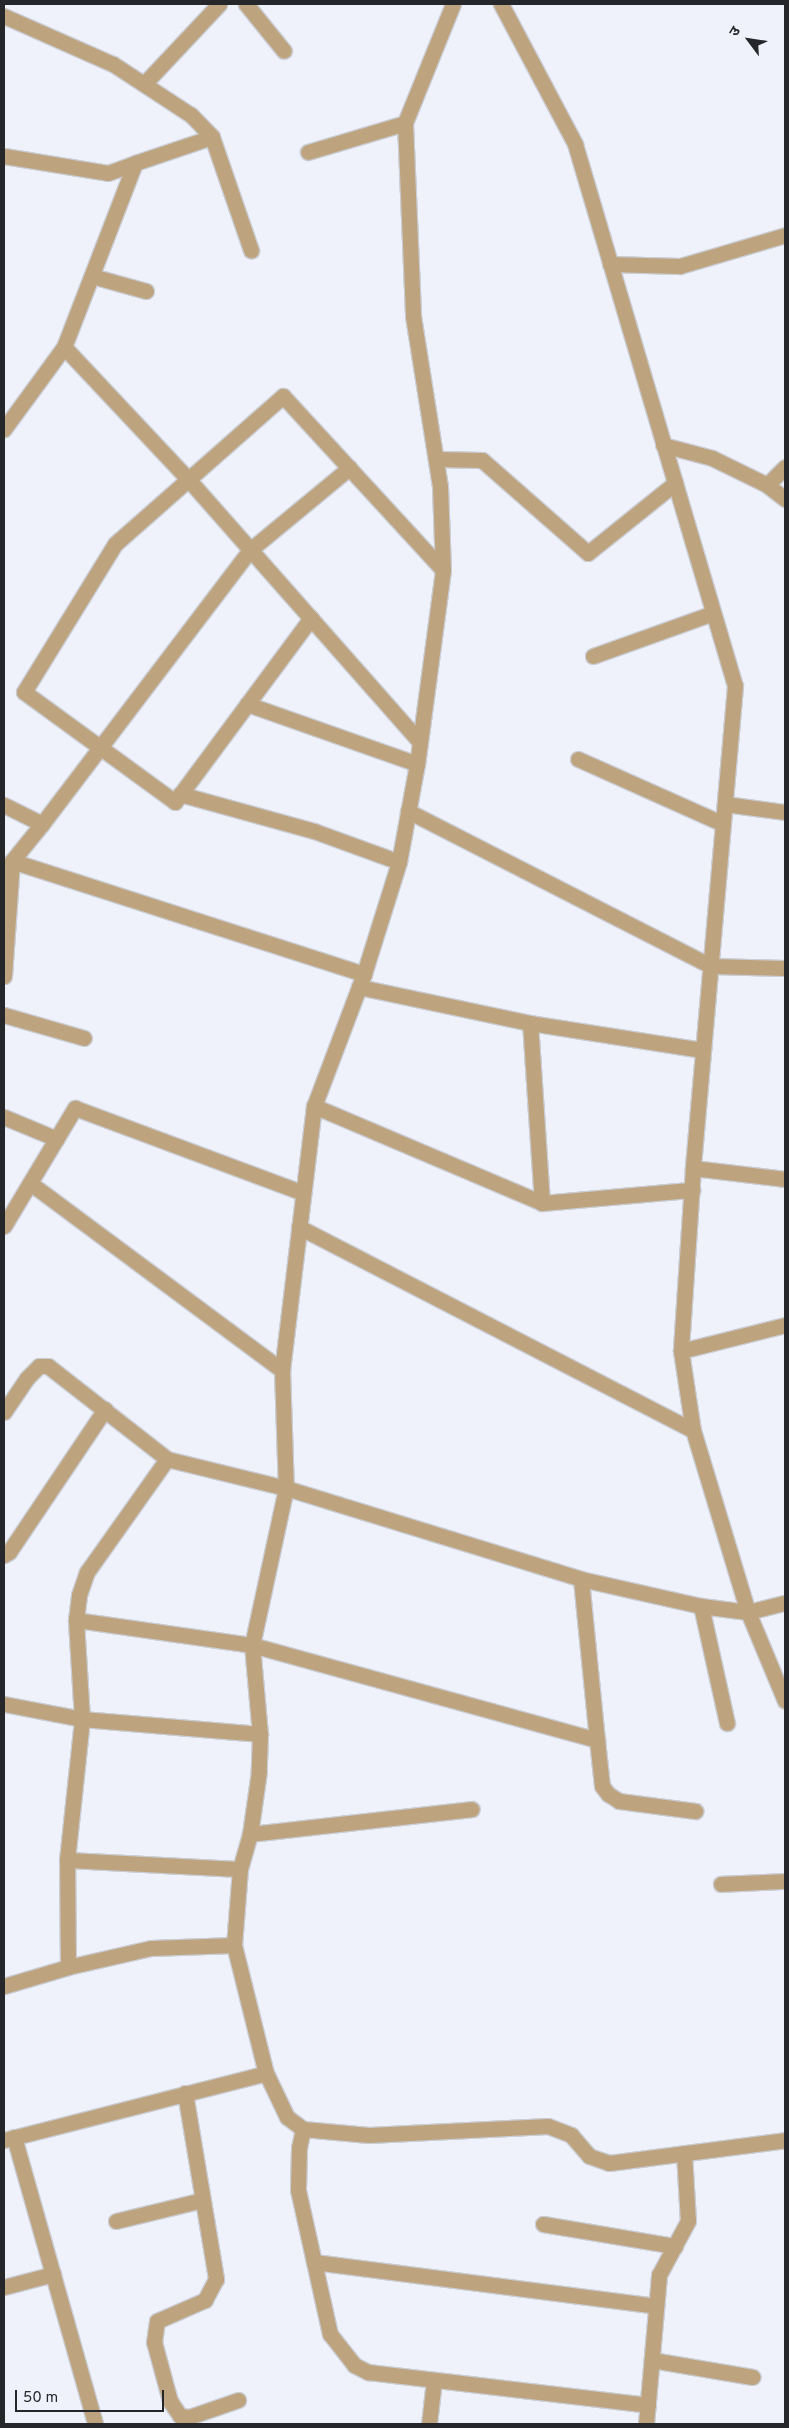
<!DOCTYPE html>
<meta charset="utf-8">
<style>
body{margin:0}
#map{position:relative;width:789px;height:2428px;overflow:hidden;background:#eff2fb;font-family:Overpass,"Noto Sans Devanagari",sans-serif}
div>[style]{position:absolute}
.roads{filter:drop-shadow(1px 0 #cbcdd5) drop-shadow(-1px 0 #cbcdd5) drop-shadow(0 1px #cbcdd5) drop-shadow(0 -1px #cbcdd5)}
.minor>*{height:15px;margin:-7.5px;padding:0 7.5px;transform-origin:7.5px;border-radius:7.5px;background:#bda47e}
span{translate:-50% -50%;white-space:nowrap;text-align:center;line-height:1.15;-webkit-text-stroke:4px #eff2fb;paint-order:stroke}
.frame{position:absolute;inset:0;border:5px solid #26272a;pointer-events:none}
.north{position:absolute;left:724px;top:15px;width:50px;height:50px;-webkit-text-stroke:4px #eff2fb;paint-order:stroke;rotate:301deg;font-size:14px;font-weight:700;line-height:20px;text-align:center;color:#26272a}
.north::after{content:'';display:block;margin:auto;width:18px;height:22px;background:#26272a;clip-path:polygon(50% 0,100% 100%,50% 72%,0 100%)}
.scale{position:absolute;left:15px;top:2390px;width:149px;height:22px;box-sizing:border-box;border:2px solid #26272a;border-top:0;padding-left:6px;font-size:15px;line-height:18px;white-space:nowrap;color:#26272a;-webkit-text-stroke:4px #eff2fb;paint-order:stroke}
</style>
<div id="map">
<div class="roads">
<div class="minor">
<div style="left:246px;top:4px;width:60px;rotate:51deg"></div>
<div style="left:453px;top:4px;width:128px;rotate:112deg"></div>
<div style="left:405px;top:123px;width:193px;rotate:87.6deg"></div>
<div style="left:413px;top:316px;width:172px;rotate:81deg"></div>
<div style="left:440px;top:486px;width:84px;rotate:88deg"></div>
<div style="left:443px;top:570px;width:196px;rotate:97.6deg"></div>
<div style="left:417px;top:764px;width:100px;rotate:100.4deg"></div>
<div style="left:399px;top:862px;width:117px;rotate:107.4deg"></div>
<div style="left:364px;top:974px;width:141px;rotate:110.7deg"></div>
<div style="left:314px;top:1106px;width:266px;rotate:96.9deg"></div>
<div style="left:282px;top:1370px;width:118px;rotate:88.1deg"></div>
<div style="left:286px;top:1488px;width:161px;rotate:102.2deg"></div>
<div style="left:252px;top:1645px;width:89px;rotate:84.9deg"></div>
<div style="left:260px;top:1734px;width:37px;rotate:92deg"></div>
<div style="left:259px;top:1771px;width:64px;rotate:98.1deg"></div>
<div style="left:250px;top:1834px;width:36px;rotate:106deg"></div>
<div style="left:240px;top:1869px;width:76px;rotate:94.5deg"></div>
<div style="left:234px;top:1945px;width:132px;rotate:76deg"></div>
<div style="left:266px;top:2073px;width:49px;rotate:64.5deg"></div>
<div style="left:287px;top:2117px;width:20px;rotate:37deg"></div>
<div style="left:303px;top:2129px;width:66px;rotate:5.2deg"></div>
<div style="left:369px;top:2135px;width:179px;rotate:-2.9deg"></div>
<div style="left:548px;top:2126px;width:25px;rotate:21deg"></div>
<div style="left:571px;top:2135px;width:28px;rotate:49deg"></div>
<div style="left:589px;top:2156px;width:21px;rotate:19deg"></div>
<div style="left:609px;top:2163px;width:177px;rotate:-7.4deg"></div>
<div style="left:501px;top:4px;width:158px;rotate:62.1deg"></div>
<div style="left:575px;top:144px;width:565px;rotate:73.55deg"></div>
<div style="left:735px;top:686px;width:484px;rotate:95deg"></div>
<div style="left:693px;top:1168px;width:183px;rotate:93.8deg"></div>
<div style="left:681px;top:1351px;width:80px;rotate:81.4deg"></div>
<div style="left:693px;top:1430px;width:190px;rotate:73.2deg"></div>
<div style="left:748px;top:1612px;width:96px;rotate:67.4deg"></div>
<div style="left:4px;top:16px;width:119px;rotate:23.8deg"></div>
<div style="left:113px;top:64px;width:93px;rotate:33.2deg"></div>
<div style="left:191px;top:115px;width:30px;rotate:46deg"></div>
<div style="left:212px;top:137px;width:81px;rotate:161.3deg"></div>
<div style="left:135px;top:163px;width:197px;rotate:111.1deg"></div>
<div style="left:64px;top:347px;width:102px;rotate:126.2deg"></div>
<div style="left:144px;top:84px;width:110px;rotate:-46.8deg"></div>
<div style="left:212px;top:137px;width:120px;rotate:71deg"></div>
<div style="left:308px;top:152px;width:101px;rotate:-16.6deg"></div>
<div style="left:4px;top:156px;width:105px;rotate:9.3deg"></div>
<div style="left:108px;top:173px;width:29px;rotate:-20deg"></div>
<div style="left:610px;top:264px;width:70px;rotate:1.6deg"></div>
<div style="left:680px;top:266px;width:109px;rotate:-16.4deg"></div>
<div style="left:92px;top:276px;width:56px;rotate:15.5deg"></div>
<div style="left:64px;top:347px;width:181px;rotate:46.8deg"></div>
<div style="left:188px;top:479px;width:351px;rotate:48.6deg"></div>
<div style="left:663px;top:445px;width:51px;rotate:14.9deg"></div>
<div style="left:712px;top:458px;width:61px;rotate:26.1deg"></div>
<div style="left:767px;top:485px;width:23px;rotate:38deg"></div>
<div style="left:436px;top:459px;width:46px;rotate:1.2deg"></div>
<div style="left:482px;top:460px;width:141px;rotate:41.3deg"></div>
<div style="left:588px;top:553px;width:112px;rotate:-38.8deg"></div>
<div style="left:767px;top:485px;width:25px;rotate:-45deg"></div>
<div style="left:311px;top:618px;width:229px;rotate:126.5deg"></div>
<div style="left:175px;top:802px;width:187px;rotate:-143.9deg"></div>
<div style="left:24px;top:692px;width:174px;rotate:-58.4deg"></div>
<div style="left:115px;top:544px;width:224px;rotate:-41.4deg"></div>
<div style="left:283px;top:396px;width:236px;rotate:47.4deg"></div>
<div style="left:593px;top:656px;width:127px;rotate:-19.7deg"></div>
<div style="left:247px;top:704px;width:180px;rotate:19.4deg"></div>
<div style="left:578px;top:759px;width:159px;rotate:24.1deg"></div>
<div style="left:180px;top:794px;width:139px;rotate:15.4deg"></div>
<div style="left:314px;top:831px;width:90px;rotate:20deg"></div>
<div style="left:725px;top:804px;width:61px;rotate:7.6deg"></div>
<div style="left:4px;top:805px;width:42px;rotate:26.6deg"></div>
<div style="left:42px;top:824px;width:48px;rotate:129deg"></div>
<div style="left:12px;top:861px;width:370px;rotate:17.8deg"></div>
<div style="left:408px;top:811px;width:340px;rotate:27.1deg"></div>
<div style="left:711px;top:966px;width:74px;rotate:1.5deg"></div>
<div style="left:42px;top:824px;width:344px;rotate:-52.8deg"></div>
<div style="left:250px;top:550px;width:129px;rotate:-39.6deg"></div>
<div style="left:4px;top:976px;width:115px;rotate:-86deg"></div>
<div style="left:359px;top:987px;width:175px;rotate:11.9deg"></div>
<div style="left:4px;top:1015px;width:83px;rotate:16deg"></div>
<div style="left:314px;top:1106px;width:248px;rotate:23deg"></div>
<div style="left:542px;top:1203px;width:180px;rotate:-93.8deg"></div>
<div style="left:530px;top:1023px;width:175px;rotate:8.9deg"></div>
<div style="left:4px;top:1117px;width:57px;rotate:22.5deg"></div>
<div style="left:693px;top:1168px;width:93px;rotate:6.8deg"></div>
<div style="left:30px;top:1183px;width:314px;rotate:36.6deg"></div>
<div style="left:542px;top:1203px;width:151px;rotate:-5deg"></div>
<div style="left:4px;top:1226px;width:138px;rotate:-59deg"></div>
<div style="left:75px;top:1108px;width:243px;rotate:20.4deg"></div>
<div style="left:299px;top:1227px;width:443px;rotate:27.3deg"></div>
<div style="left:681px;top:1351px;width:107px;rotate:-14deg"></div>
<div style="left:4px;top:1412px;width:41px;rotate:-55.9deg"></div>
<div style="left:27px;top:1378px;width:17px;rotate:-45deg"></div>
<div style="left:39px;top:1366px;width:9px"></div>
<div style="left:48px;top:1366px;width:151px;rotate:38deg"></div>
<div style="left:167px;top:1459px;width:122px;rotate:13.7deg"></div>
<div style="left:286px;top:1488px;width:309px;rotate:17.1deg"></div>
<div style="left:581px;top:1579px;width:123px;rotate:12.7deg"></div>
<div style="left:701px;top:1606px;width:47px;rotate:7.3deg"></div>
<div style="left:748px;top:1612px;width:38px;rotate:-14deg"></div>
<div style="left:4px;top:1555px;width:6px;rotate:-31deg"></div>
<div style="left:9px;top:1552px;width:172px;rotate:-56.1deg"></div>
<div style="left:701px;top:1606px;width:120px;rotate:77.5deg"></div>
<div style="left:76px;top:1620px;width:178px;rotate:8.1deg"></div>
<div style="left:252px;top:1645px;width:358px;rotate:15.4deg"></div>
<div style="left:597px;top:1740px;width:162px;rotate:-95.7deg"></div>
<div style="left:4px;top:1704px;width:79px;rotate:10.9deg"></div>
<div style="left:82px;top:1719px;width:179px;rotate:4.8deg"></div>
<div style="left:597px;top:1740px;width:46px;rotate:83.8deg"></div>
<div style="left:602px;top:1786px;width:10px;rotate:53deg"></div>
<div style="left:608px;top:1794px;width:13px;rotate:32deg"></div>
<div style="left:619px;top:1801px;width:77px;rotate:7.5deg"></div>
<div style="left:250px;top:1834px;width:223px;rotate:-6.4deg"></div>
<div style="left:67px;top:1860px;width:173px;rotate:3deg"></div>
<div style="left:721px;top:1884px;width:64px;rotate:-2.7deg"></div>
<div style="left:68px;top:1967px;width:85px;rotate:-12.9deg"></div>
<div style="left:151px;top:1948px;width:83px;rotate:-2.1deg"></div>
<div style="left:4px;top:1986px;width:67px;rotate:-16.5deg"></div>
<div style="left:68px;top:1967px;width:107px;rotate:-90.5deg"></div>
<div style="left:67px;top:1860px;width:142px;rotate:-83.9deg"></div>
<div style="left:82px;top:1719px;width:99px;rotate:-93.5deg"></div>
<div style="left:76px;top:1620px;width:25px;rotate:-83deg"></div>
<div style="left:79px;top:1595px;width:24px;rotate:-71deg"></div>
<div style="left:87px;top:1572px;width:138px;rotate:-54.7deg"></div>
<div style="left:185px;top:2093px;width:189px;rotate:80.5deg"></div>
<div style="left:216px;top:2279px;width:24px;rotate:118deg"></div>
<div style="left:205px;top:2300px;width:52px;rotate:156.4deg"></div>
<div style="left:157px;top:2321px;width:21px;rotate:98deg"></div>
<div style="left:154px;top:2342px;width:61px;rotate:74.8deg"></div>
<div style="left:170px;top:2401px;width:18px;rotate:56deg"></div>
<div style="left:180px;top:2416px;width:9px;rotate:6deg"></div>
<div style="left:189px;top:2417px;width:52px;rotate:-19.1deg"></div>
<div style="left:303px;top:2129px;width:19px;rotate:102deg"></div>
<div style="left:299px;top:2148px;width:42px;rotate:91.4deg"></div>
<div style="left:298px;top:2190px;width:148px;rotate:77.5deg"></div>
<div style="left:330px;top:2334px;width:39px;rotate:52deg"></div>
<div style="left:354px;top:2365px;width:16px;rotate:27deg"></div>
<div style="left:368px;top:2372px;width:282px;rotate:6.7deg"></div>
<div style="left:14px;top:2137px;width:298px;rotate:74.2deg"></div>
<div style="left:4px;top:2140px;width:270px;rotate:-14.3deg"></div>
<div style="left:116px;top:2221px;width:89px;rotate:-13.6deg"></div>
<div style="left:543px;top:2224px;width:134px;rotate:9.5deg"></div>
<div style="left:314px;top:2262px;width:345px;rotate:7.3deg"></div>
<div style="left:4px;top:2287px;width:51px;rotate:-14.9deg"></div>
<div style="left:652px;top:2360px;width:102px;rotate:9.6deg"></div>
<div style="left:429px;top:2424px;width:44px;rotate:-83.5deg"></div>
<div style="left:646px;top:2424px;width:150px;rotate:-85deg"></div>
<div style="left:659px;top:2275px;width:61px;rotate:-61.8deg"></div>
<div style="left:688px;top:2221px;width:68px;rotate:-93.4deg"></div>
</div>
</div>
<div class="frame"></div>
<div class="north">उ</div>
<div class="scale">50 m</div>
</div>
